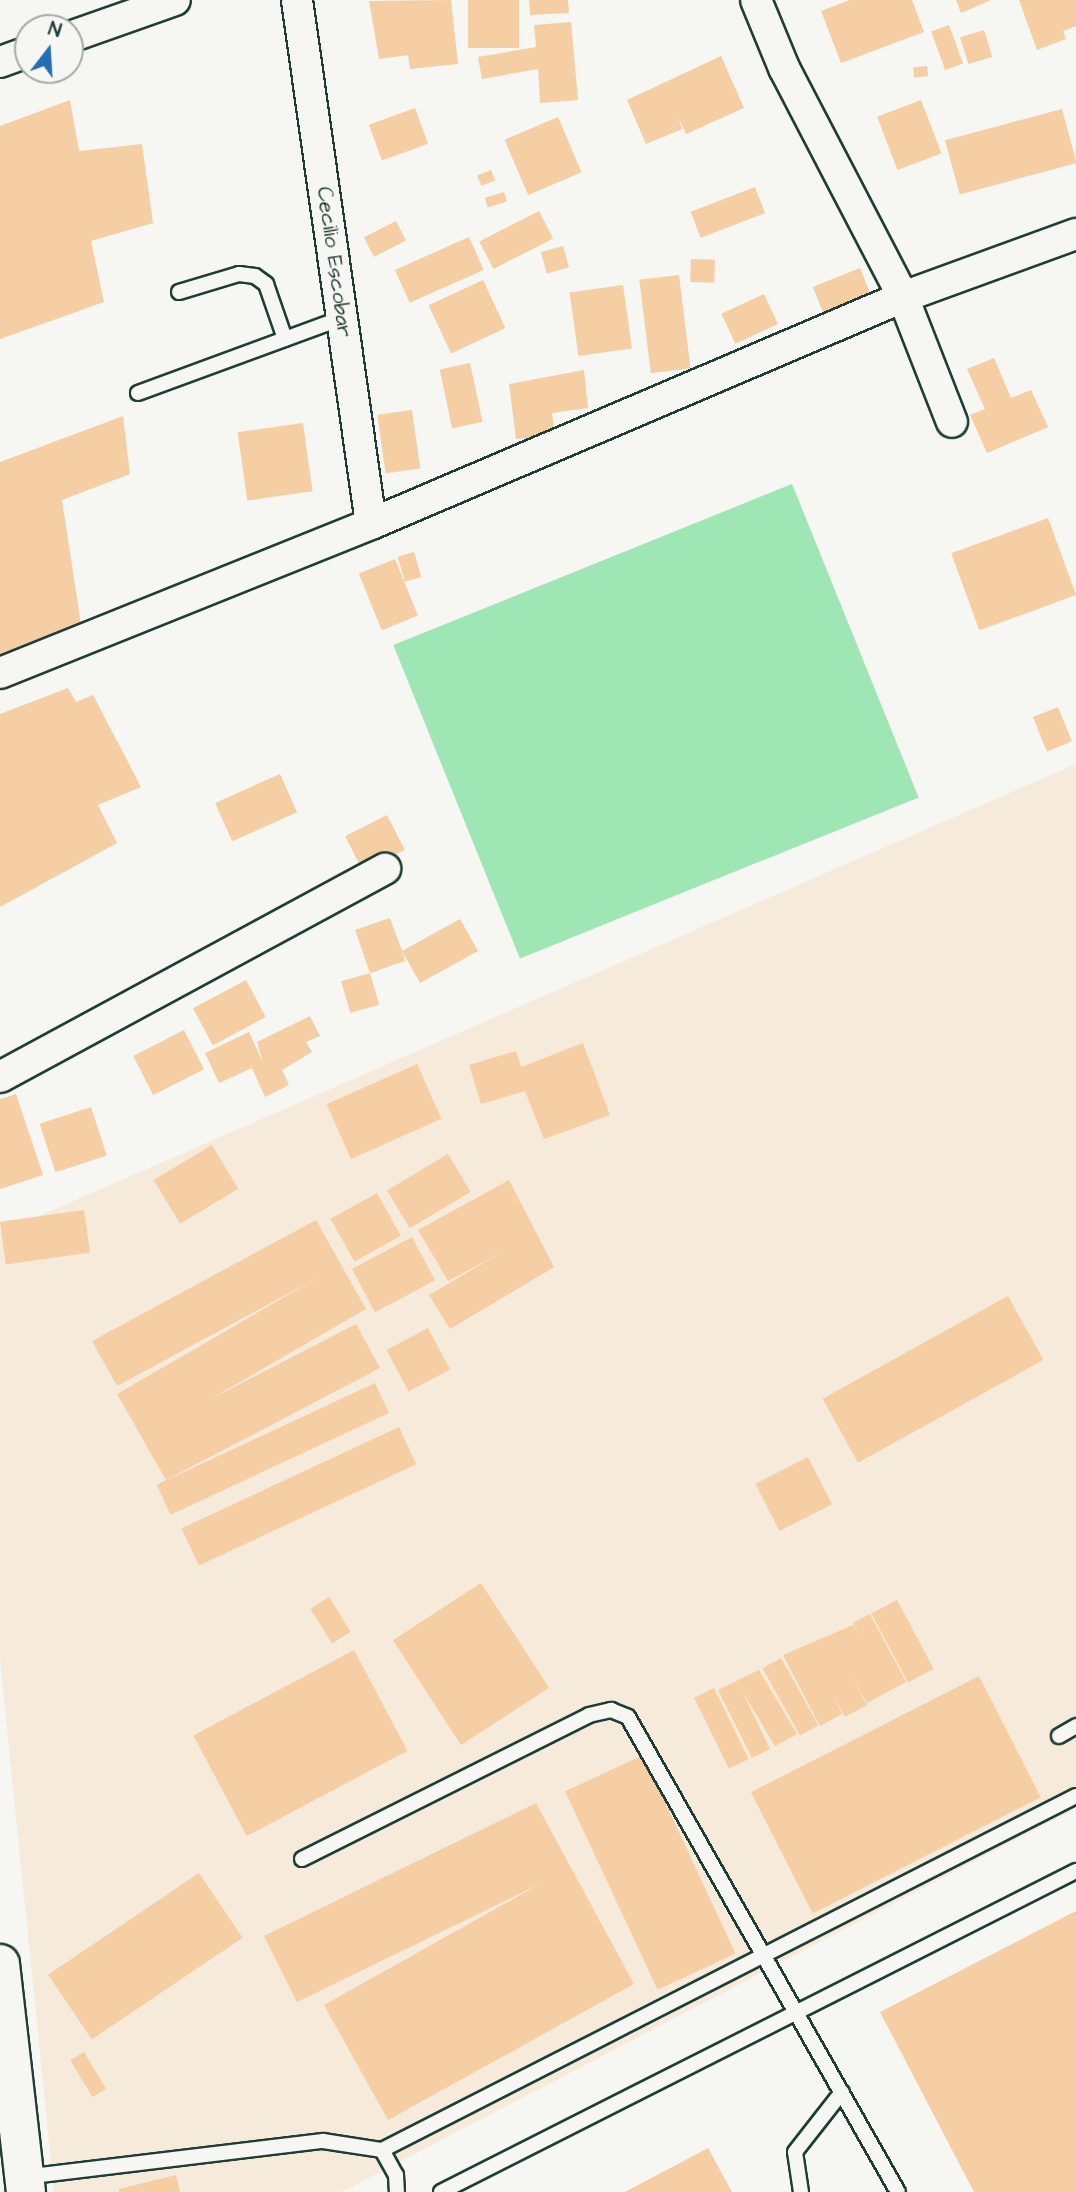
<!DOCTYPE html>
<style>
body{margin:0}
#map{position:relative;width:1076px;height:2192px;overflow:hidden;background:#f6f6f2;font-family:"Architects Daughter",sans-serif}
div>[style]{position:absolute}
.built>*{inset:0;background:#f6eadb}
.green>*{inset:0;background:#9ee6b3;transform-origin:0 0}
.building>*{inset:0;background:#f5cea4;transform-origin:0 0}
.roads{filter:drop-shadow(2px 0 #1f3d34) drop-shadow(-2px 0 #1f3d34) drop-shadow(0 2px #1f3d34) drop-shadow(0 -2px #1f3d34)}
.service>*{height:14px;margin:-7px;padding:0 7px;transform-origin:7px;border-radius:7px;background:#f6f6f2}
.minor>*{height:30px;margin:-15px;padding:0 15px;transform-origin:15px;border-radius:15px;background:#f6f6f2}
.primary>*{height:38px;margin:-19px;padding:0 19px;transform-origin:19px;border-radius:19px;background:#f6f6f2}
span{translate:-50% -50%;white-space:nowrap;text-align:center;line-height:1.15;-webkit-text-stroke:5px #f6f6f2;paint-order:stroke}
.street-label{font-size:21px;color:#1f3d34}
.north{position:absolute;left:14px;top:14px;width:70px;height:70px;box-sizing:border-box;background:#f6f6f2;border:2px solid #a0aca6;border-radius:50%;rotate:17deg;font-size:19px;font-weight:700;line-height:28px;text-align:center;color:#1f3d34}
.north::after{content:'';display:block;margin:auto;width:24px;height:32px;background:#1f6fb2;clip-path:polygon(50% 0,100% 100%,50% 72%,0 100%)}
</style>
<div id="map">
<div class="built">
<div style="clip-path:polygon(1076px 764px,1076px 1808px,342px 2192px,54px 2192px,0 1659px,0 1233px)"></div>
</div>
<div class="green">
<div style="left:792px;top:484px;width:338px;height:430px;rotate:68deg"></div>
</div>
<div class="building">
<div style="clip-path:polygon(451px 0,458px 64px,410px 69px,408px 55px,379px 59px,369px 1px)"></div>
<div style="left:468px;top:0;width:51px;height:48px"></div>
<div style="clip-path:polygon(529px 0,568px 0,569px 13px,530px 15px)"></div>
<div style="clip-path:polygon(850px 0,912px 0,924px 32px,841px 63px,821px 11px)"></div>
<div style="clip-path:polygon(956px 0,991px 0,961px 13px)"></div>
<div style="clip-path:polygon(1019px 0,1076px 0,1076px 26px,1063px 31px,1066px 39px,1037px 50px)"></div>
<div style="clip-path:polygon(571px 22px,578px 100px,540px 103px,538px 69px,482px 79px,478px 57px,536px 47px,534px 25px)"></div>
<div style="left:949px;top:25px;width:41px;height:19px;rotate:70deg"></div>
<div style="left:984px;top:30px;width:28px;height:25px;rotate:73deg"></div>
<div style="clip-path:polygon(721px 56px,744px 108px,686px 134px,678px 117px,682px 129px,646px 144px,627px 100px)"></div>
<div style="left:927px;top:66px;width:10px;height:14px;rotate:84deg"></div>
<div style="clip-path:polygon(70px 100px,79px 151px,142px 144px,153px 223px,91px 241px,104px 302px,0 339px,0 126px)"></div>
<div style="left:921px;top:100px;width:57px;height:47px;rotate:69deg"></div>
<div style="left:415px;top:108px;width:38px;height:49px;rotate:70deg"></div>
<div style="left:1062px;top:109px;width:56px;height:121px;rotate:75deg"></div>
<div style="left:558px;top:117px;width:60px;height:58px;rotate:67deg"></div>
<div style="left:491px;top:170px;width:11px;height:15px;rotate:68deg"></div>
<div style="left:755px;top:187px;width:28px;height:69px;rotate:69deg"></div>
<div style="left:504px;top:192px;width:10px;height:20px;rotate:73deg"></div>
<div style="left:539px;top:211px;width:31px;height:67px;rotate:63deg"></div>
<div style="left:396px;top:221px;width:22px;height:36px;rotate:63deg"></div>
<div style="left:469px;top:237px;width:36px;height:81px;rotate:66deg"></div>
<div style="left:563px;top:246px;width:22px;height:23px;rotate:74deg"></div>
<div style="left:691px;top:259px;width:24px;height:23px;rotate:2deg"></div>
<div style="left:860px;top:268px;width:41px;height:51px;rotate:68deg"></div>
<div style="left:679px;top:275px;width:94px;height:40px;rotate:83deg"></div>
<div style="left:483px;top:280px;width:53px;height:60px;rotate:65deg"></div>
<div style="left:623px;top:285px;width:64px;height:54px;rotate:82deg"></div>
<div style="left:764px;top:294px;width:33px;height:47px;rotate:65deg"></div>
<div style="clip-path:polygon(994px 358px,1011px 398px,1031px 390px,1048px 427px,987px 453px,970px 415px,985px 409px,967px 369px)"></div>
<div style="left:470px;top:363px;width:60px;height:31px;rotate:78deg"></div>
<div style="clip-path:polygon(584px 370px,588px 408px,552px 413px,555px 435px,516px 439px,509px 384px)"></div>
<div style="left:412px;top:410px;width:59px;height:35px;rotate:82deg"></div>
<div style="clip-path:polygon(123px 416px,130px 474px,62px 500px,82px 631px,0 660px,0 462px)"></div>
<div style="left:303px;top:423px;width:69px;height:66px;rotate:82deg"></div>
<div style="left:1048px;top:518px;width:82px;height:103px;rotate:70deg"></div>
<div style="left:414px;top:552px;width:26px;height:17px;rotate:74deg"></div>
<div style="left:395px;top:559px;width:61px;height:39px;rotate:68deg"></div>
<div style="clip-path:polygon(68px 688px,76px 702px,93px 695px,141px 787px,98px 805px,117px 843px,0 907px,0 714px)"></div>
<div style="left:1058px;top:707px;width:37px;height:27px;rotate:68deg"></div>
<div style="left:280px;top:774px;width:42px;height:71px;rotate:66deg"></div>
<div style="left:387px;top:815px;width:39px;height:47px;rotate:63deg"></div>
<div style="clip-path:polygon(390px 918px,402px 951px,460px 919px,478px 951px,420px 983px,402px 951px,405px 961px,370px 973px,355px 930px)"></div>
<div style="left:370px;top:973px;width:33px;height:30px;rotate:74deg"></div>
<div style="left:246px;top:980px;width:42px;height:60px;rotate:62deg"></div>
<div style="clip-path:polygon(310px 1016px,320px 1036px,306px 1042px,312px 1052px,282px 1070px,289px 1085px,265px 1097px,252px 1068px,219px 1083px,205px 1053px,249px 1032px,263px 1063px,257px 1042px)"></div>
<div style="left:184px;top:1030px;width:44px;height:57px;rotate:63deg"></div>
<div style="clip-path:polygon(583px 1043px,610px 1115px,544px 1139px,525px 1091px,481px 1104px,469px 1065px,516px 1051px,521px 1067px)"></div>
<div style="left:417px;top:1064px;width:60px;height:99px;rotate:66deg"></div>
<div style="clip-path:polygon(16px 1094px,43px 1175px,0 1189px,0 1099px)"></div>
<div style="left:91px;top:1107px;width:51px;height:54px;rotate:72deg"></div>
<div style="left:212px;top:1145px;width:51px;height:68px;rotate:59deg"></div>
<div style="left:448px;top:1154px;width:44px;height:71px;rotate:59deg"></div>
<div style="clip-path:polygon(509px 1180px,554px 1267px,450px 1329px,429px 1295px,502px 1252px,448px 1281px,418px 1230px)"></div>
<div style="left:377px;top:1193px;width:49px;height:53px;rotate:61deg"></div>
<div style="left:84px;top:1210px;width:43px;height:85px;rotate:82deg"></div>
<div style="clip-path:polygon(316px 1220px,366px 1309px,207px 1401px,356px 1324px,380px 1368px,166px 1480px,117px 1394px,317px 1278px,117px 1386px,92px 1341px)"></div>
<div style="left:412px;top:1237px;width:49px;height:68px;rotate:62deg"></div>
<div style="left:1008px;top:1296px;width:73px;height:212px;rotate:61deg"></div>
<div style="left:428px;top:1328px;width:47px;height:47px;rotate:62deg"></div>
<div style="left:375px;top:1383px;width:33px;height:241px;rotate:65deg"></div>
<div style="left:399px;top:1427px;width:41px;height:240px;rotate:65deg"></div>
<div style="left:808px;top:1457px;width:53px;height:59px;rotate:63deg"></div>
<div style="left:481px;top:1583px;width:125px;height:105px;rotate:57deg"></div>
<div style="left:329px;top:1597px;width:41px;height:22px;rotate:58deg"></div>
<div style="left:897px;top:1600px;width:78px;height:29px;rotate:62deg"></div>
<div style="clip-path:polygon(870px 1614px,906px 1682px,867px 1703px,851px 1675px,867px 1705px,845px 1717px,833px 1696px,842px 1714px,820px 1726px,783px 1655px,853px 1625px,860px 1637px,853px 1623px)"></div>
<div style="left:354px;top:1650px;width:114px;height:182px;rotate:62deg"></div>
<div style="left:781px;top:1658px;width:77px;height:21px;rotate:61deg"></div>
<div style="clip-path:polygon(759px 1670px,797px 1734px,775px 1746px,741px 1689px,770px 1749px,752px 1758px,718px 1690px)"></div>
<div style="left:979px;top:1676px;width:136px;height:256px;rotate:63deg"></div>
<div style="left:714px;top:1688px;width:79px;height:22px;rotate:64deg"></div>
<div style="left:643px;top:1755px;width:219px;height:86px;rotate:65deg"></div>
<div style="clip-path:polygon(536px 1803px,634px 1984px,388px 2120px,324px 2005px,540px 1884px,297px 2002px,264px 1936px)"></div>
<div style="left:199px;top:1873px;width:78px;height:182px;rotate:56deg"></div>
<div style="clip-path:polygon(1076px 1911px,1076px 2192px,974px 2192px,880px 2012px)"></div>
<div style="left:84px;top:2052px;width:43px;height:16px;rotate:59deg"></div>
<div style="clip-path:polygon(708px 2148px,732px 2192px,625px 2192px)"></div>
<div style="clip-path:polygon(176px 2175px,180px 2192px,119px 2192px,119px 2189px)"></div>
</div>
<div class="roads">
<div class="service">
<div style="left:179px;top:292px;width:63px;rotate:-16.7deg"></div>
<div style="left:239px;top:274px;width:16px;rotate:7deg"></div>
<div style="left:255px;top:276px;width:14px;rotate:36deg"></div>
<div style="left:266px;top:284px;width:58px;rotate:70.9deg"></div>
<div style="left:138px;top:393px;width:217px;rotate:-20.2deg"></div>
<div style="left:1059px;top:1736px;width:20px;rotate:-30deg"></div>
<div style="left:302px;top:1859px;width:321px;rotate:-26.6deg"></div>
<div style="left:589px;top:1715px;width:23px;rotate:-13deg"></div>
<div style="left:611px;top:1710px;width:18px;rotate:22deg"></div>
<div style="left:628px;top:1717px;width:546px;rotate:60.39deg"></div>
<div style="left:382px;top:2150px;width:29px;rotate:61deg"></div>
<div style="left:396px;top:2175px;width:17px;rotate:87deg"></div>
<div style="left:24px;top:2177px;width:301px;rotate:-6.9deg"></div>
<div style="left:323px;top:2141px;width:60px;rotate:8.7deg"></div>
<div style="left:382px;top:2150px;width:779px;rotate:-27.03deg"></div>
<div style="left:441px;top:2192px;width:712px;rotate:-26.82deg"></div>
<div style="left:801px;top:2192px;width:40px;rotate:-98.5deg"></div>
<div style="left:795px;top:2152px;width:76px;rotate:-51.9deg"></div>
</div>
<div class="minor">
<div style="left:297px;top:0;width:529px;rotate:81.96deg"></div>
<div style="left:756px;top:0;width:74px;rotate:67.6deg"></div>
<div style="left:784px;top:68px;width:258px;rotate:62.5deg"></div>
<div style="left:903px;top:297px;width:134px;rotate:68.6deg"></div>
<div style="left:70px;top:37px;width:111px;rotate:-19.4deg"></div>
<div style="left:0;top:62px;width:30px;rotate:-20deg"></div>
<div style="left:0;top:673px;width:400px;rotate:-21.9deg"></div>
<div style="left:371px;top:524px;width:578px;rotate:-23.11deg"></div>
<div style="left:903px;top:297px;width:184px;rotate:-20deg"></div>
<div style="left:0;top:1077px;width:438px;rotate:-28.4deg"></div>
</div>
<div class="primary">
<div style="left:0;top:1964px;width:229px;rotate:83.5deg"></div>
</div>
</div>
<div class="street-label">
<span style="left:334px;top:262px;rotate:82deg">Cecilio Escobar</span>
</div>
<div class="north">N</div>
</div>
